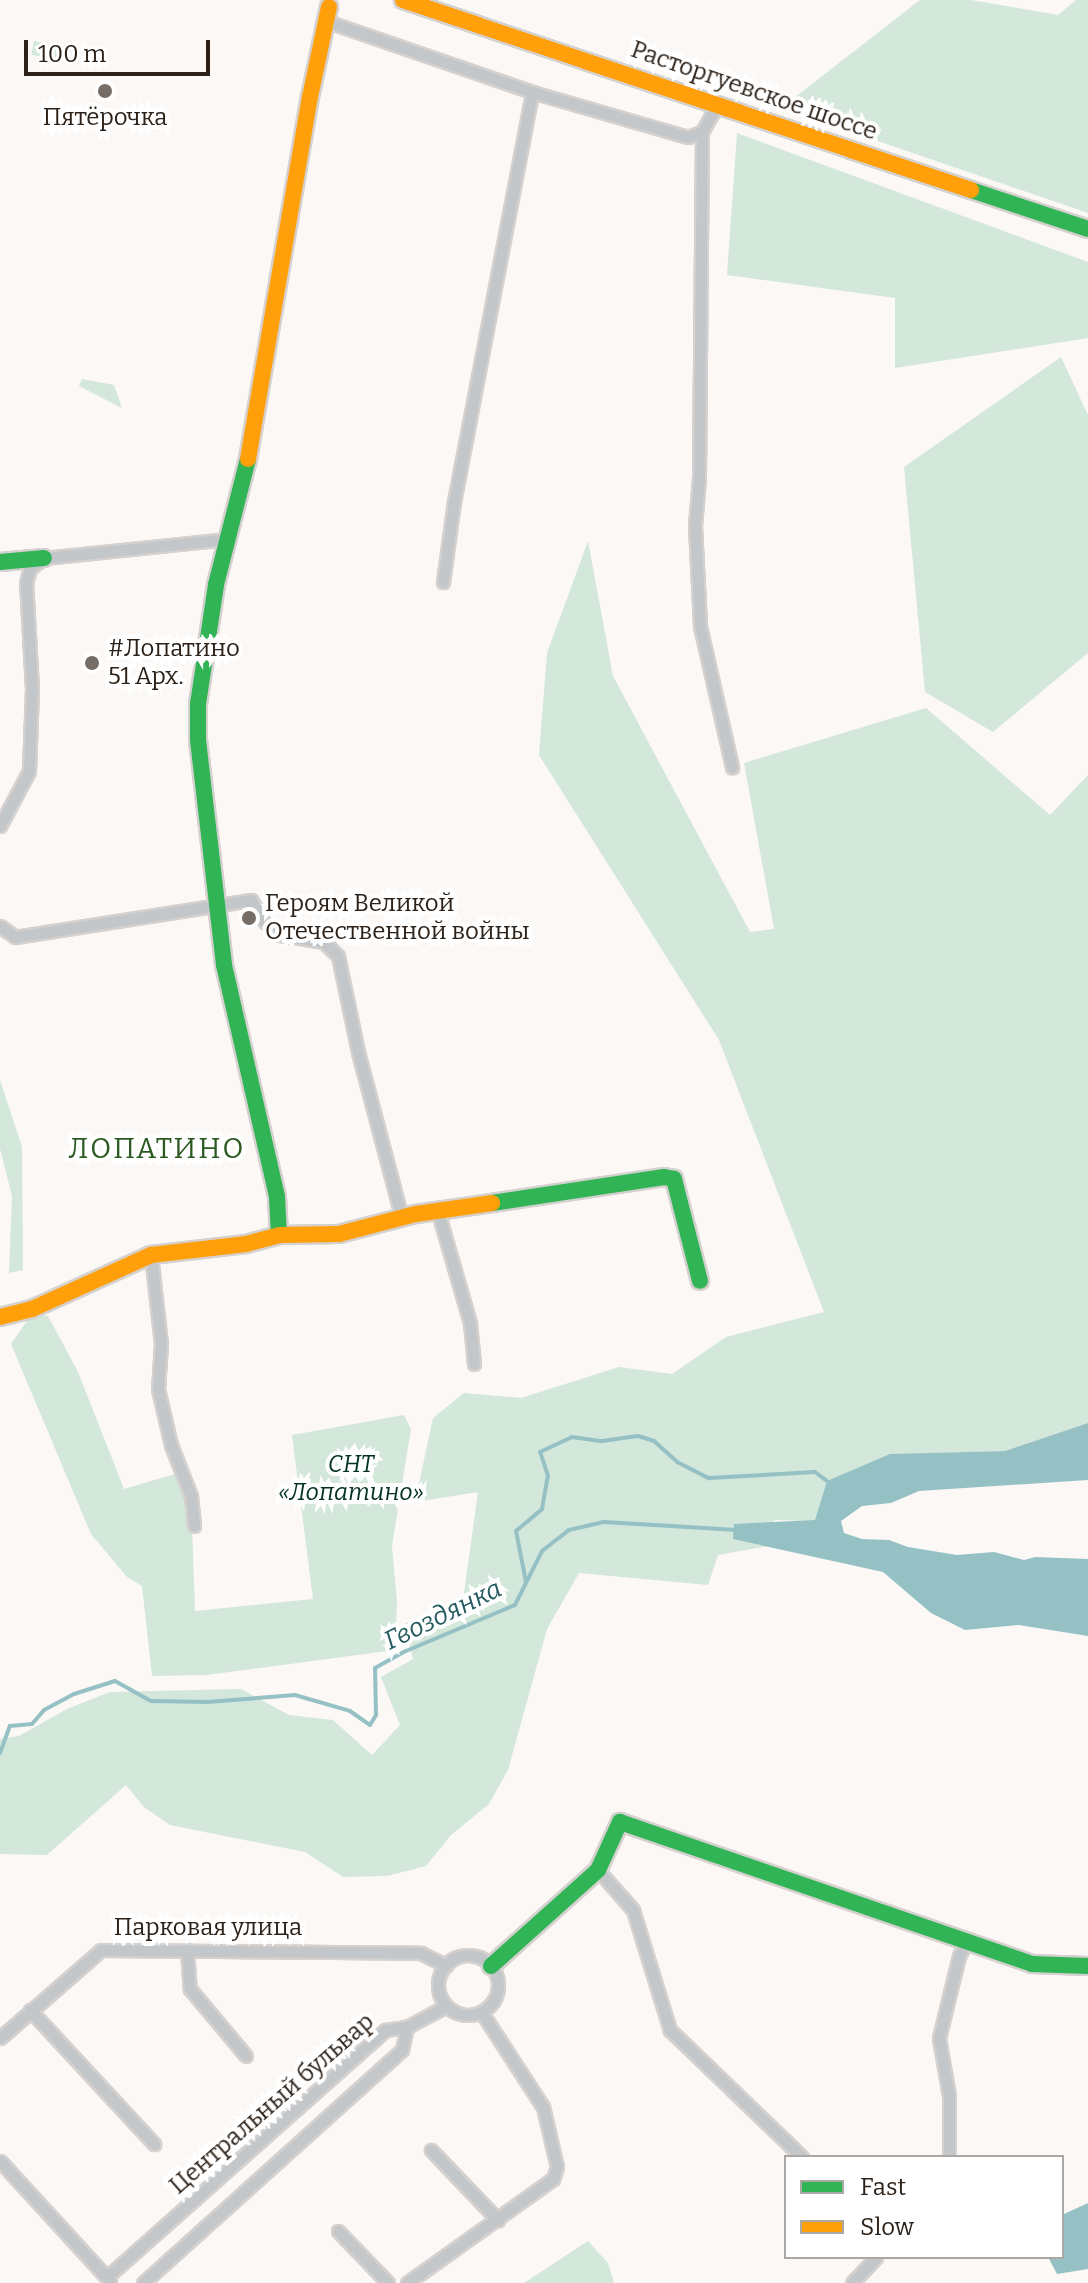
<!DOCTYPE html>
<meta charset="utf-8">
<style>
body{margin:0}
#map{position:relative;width:1088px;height:2283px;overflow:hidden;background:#fbf8f6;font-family:Bitter,serif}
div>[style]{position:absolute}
.green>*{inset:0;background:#d3e7db;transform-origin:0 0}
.water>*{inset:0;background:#96c1c4}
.stream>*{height:4px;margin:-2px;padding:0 2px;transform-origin:2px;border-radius:2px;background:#96c1c4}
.roads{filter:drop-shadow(2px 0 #d5d1cf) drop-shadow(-2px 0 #d5d1cf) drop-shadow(0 2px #d5d1cf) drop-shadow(0 -2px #d5d1cf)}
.street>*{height:11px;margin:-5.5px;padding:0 5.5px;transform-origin:5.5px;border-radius:5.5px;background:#c3c7ca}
.street>.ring{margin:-5.5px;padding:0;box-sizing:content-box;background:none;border:11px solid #c3c7ca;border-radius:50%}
.fast>*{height:16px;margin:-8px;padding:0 8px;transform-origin:8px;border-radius:8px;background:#30b455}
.slow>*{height:16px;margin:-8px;padding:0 8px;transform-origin:8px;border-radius:8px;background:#ff9f0a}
.dots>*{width:22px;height:22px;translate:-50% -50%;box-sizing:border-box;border:4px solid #fff;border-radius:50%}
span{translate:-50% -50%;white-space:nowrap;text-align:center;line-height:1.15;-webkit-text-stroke:8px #fff;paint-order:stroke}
.street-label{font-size:24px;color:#2d2219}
.poi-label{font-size:24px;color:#2d2219}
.left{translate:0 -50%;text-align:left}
.park-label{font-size:24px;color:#043221;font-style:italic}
.water-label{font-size:26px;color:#255b5e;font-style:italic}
.quarter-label{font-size:28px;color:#2d5a21;letter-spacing:2px}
.legend{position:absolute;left:784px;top:2155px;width:280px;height:104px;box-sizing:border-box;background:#fff;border:2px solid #aba7a3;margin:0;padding:10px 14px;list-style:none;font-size:24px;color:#2d2219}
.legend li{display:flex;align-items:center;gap:16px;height:40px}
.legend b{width:40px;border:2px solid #aba7a3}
.scale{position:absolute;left:24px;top:40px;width:186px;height:36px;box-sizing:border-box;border:4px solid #2d2219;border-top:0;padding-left:10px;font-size:24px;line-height:28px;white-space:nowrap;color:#2d2219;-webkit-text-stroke:6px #fff;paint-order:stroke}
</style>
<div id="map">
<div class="green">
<div style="clip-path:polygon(920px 0,971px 0,1058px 15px,1076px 0,1088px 0,1088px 213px,781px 108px)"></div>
<div style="left:34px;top:41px;width:38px;height:14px;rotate:11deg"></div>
<div style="clip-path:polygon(737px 133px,1088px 262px,1088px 338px,895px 368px,895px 298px,727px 275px)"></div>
<div style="clip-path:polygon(1061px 357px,1088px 415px,1088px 653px,993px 732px,925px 692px,904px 467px)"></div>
<div style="clip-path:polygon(82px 379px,114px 385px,122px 408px,79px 386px)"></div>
<div style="clip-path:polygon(588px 541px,613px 676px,750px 932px,774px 929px,744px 763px,926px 708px,1050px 815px,1088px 775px,1088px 1423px,1005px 1451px,938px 1453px,815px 1521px,776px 1520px,733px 1539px,768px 1546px,718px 1555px,708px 1585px,579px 1573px,547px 1629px,508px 1770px,489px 1804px,451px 1835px,426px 1866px,387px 1876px,343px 1877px,305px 1852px,170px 1825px,144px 1807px,126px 1785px,47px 1855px,0 1854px,0 1739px,19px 1736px,67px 1709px,110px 1692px,241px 1689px,289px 1715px,333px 1720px,372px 1755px,400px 1725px,381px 1677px,413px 1659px,404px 1624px,463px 1600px,478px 1492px,415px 1502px,433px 1418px,464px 1393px,521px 1398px,619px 1367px,672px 1374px,726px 1337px,824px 1312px,719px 1040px,539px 755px,547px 653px)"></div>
<div style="clip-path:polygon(0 1080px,22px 1147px,23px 1270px,9px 1273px,12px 1196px,0 1149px)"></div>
<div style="clip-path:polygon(31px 1315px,48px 1316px,78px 1372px,124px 1489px,175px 1474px,183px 1486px,192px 1527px,195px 1611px,313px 1599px,292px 1435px,404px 1415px,411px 1429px,392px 1546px,397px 1602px,395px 1650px,206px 1675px,152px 1676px,142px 1586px,127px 1577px,91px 1534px,11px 1344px)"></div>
<div style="clip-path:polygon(588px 2241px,608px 2263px,614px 2283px,524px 2283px)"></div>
</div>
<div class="water">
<div style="clip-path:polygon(1088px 1423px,1088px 1480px,919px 1491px,891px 1503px,862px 1506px,841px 1521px,844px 1533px,862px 1539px,889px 1540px,908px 1547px,957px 1555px,994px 1552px,1024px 1560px,1035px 1557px,1088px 1559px,1088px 1636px,1019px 1625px,965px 1630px,931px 1613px,883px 1572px,733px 1539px,734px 1524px,815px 1520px,827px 1481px,890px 1454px,1005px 1451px)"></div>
<div style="clip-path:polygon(1088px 2203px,1088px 2269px,1057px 2274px,1048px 2257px,1062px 2257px,1062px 2215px)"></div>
</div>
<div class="stream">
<div style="left:526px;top:1582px;width:52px;rotate:-101.1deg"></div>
<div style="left:516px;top:1531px;width:34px;rotate:-40deg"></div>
<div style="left:542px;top:1509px;width:34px;rotate:-80deg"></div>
<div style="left:548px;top:1476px;width:25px;rotate:-108deg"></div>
<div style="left:540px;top:1452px;width:35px;rotate:-25deg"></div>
<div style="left:572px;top:1437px;width:30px;rotate:8deg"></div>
<div style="left:602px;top:1441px;width:36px;rotate:-8deg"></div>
<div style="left:638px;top:1436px;width:17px;rotate:17deg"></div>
<div style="left:654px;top:1441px;width:31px;rotate:42deg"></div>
<div style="left:677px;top:1462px;width:36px;rotate:27deg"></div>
<div style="left:709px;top:1478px;width:106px;rotate:-3.2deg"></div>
<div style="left:815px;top:1472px;width:15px;rotate:37deg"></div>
<div style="left:0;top:1753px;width:29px;rotate:-70deg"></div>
<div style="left:10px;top:1726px;width:22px;rotate:-5deg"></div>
<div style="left:32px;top:1724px;width:18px;rotate:-49deg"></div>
<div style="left:44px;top:1710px;width:34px;rotate:-28deg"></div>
<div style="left:74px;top:1694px;width:43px;rotate:-17.6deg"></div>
<div style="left:115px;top:1681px;width:41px;rotate:29.1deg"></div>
<div style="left:151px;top:1701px;width:56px;rotate:1deg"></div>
<div style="left:207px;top:1702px;width:88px;rotate:-4.5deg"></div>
<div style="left:295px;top:1695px;width:57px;rotate:16.2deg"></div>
<div style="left:350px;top:1711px;width:24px;rotate:35deg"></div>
<div style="left:370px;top:1725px;width:12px;rotate:-59deg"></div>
<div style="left:376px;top:1715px;width:47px;rotate:-91.2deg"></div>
<div style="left:375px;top:1668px;width:35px;rotate:-29deg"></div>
<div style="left:406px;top:1651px;width:118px;rotate:-22.9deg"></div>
<div style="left:515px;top:1605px;width:60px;rotate:-63.4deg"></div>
<div style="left:542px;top:1551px;width:34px;rotate:-38deg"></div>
<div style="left:569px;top:1530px;width:36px;rotate:-13deg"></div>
<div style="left:604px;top:1522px;width:133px;rotate:3.4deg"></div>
</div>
<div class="roads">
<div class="street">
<div style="left:326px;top:21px;width:218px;rotate:19deg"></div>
<div style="left:532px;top:92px;width:162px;rotate:16.1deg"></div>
<div style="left:688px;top:137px;width:15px;rotate:-20deg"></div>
<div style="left:718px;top:103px;width:33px;rotate:119deg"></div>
<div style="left:702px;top:132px;width:346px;rotate:90.5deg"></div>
<div style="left:699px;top:478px;width:48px;rotate:94.8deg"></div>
<div style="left:695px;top:526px;width:100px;rotate:87.1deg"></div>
<div style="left:700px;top:626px;width:145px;rotate:77.2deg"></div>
<div style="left:443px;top:582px;width:81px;rotate:-82.2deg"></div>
<div style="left:454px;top:502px;width:417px;rotate:-79.2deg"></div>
<div style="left:0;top:826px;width:62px;rotate:-62.2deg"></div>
<div style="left:29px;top:771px;width:82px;rotate:-87.9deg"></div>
<div style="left:32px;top:689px;width:106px;rotate:-93.2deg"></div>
<div style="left:26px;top:583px;width:16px;rotate:-75deg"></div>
<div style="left:30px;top:568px;width:17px;rotate:-36deg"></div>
<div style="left:44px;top:558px;width:186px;rotate:-5.9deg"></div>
<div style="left:0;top:926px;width:19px;rotate:36deg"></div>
<div style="left:15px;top:937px;width:239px;rotate:-8.9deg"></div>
<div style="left:251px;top:900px;width:25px;rotate:58deg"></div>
<div style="left:264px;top:921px;width:21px;rotate:41deg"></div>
<div style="left:280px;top:935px;width:45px;rotate:9deg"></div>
<div style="left:324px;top:942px;width:20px;rotate:45deg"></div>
<div style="left:338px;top:956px;width:98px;rotate:78.2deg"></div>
<div style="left:358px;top:1052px;width:173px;rotate:75.2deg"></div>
<div style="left:438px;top:1212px;width:116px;rotate:73.9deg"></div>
<div style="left:470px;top:1323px;width:41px;rotate:84.4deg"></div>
<div style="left:151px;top:1255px;width:90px;rotate:83.6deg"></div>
<div style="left:161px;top:1344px;width:45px;rotate:93.8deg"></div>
<div style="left:158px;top:1389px;width:57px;rotate:76.9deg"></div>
<div style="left:171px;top:1445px;width:55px;rotate:68.6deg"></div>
<div style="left:191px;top:1496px;width:30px;rotate:84deg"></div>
<div style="left:598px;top:1870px;width:53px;rotate:48.8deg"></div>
<div style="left:633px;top:1910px;width:126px;rotate:72.9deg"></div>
<div style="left:670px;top:2030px;width:183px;rotate:43.9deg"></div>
<div style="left:187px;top:1950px;width:39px;rotate:86deg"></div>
<div style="left:190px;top:1989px;width:87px;rotate:50.1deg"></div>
<div class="ring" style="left:438px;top:1955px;width:49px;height:49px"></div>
<div style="left:30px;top:2010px;width:183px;rotate:47.2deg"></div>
<div style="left:0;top:2038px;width:134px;rotate:-41.1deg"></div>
<div style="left:101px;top:1950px;width:320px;rotate:0.5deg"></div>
<div style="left:421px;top:1953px;width:28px;rotate:27deg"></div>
<div style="left:431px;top:2150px;width:97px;rotate:46.3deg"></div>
<div style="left:949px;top:2157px;width:61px;rotate:-90deg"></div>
<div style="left:949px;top:2096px;width:59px;rotate:-99.8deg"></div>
<div style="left:939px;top:2038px;width:84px;rotate:-76.3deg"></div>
<div style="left:959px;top:1956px;width:16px;rotate:-63deg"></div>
<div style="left:0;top:2161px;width:163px;rotate:47.5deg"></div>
<div style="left:338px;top:2231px;width:72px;rotate:46.1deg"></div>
<div style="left:107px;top:2277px;width:372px;rotate:-41.6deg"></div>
<div style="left:385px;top:2030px;width:22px;rotate:-8deg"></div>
<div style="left:407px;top:2027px;width:44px;rotate:-28.3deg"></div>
<div style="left:143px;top:2283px;width:348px;rotate:-42deg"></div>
<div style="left:402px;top:2050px;width:24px;rotate:-78deg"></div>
<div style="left:407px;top:2283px;width:179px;rotate:-35.5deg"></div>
<div style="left:553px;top:2179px;width:13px;rotate:-72deg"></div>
<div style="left:557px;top:2167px;width:62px;rotate:-103.1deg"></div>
<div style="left:543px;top:2107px;width:112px;rotate:-123deg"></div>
<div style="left:852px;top:2283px;width:35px;rotate:-47deg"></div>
</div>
<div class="fast">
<div style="left:971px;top:190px;width:123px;rotate:18.4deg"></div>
<div style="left:248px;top:459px;width:130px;rotate:104.3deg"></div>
<div style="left:216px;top:585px;width:120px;rotate:98.6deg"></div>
<div style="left:198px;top:704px;width:36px;rotate:90deg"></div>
<div style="left:198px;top:740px;width:226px;rotate:83.4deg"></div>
<div style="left:224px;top:965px;width:238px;rotate:77.1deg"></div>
<div style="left:277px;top:1197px;width:38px;rotate:87deg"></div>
<div style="left:0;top:562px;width:44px;rotate:-5.2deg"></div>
<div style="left:492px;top:1203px;width:174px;rotate:-8.6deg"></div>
<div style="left:664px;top:1177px;width:10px;rotate:11deg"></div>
<div style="left:674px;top:1179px;width:105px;rotate:75.7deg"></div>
<div style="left:491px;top:1966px;width:144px;rotate:-41.9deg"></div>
<div style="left:598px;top:1870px;width:53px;rotate:-65.4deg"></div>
<div style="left:620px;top:1822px;width:436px;rotate:19deg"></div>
<div style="left:1032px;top:1964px;width:56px;rotate:2deg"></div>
</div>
<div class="slow">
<div style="left:403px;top:0;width:599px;rotate:18.5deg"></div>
<div style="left:248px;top:459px;width:367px;rotate:-80.3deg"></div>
<div style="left:310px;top:97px;width:92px;rotate:-78.1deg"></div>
<div style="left:0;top:1317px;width:33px;rotate:-14deg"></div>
<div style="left:32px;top:1309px;width:131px;rotate:-24.4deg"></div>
<div style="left:151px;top:1255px;width:96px;rotate:-6.6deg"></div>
<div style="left:246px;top:1244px;width:34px;rotate:-15deg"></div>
<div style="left:279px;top:1235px;width:60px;rotate:-1deg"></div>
<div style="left:339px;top:1234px;width:80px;rotate:-14.6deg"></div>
<div style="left:416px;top:1214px;width:77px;rotate:-8.2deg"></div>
</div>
</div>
<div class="dots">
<div style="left:105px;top:91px;background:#756d66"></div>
<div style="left:92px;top:663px;background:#756d66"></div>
<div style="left:249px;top:918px;background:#756d66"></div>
</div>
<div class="street-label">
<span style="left:754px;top:91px;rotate:19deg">Расторгуевское шоссе</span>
<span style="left:208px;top:1928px">Парковая улица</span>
<span style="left:272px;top:2104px;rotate:-41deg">Центральный бульвар</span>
</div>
<div class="poi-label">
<span style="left:105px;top:118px">Пятёрочка</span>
<span class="left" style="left:108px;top:663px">#Лопатино<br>51 Арх.</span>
<span class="left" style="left:265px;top:918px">Героям Великой<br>Отечественной войны</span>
</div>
<div class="park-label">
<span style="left:351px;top:1479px">СНТ<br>«Лопатино»</span>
</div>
<div class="water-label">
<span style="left:443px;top:1615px;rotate:-26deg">Гвоздянка</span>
</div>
<div class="quarter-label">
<span style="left:157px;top:1149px">ЛОПАТИНО</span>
</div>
<ul class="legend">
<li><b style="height:10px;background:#30b455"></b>Fast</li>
<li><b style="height:10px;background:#ff9f0a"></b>Slow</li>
</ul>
<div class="scale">100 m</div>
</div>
